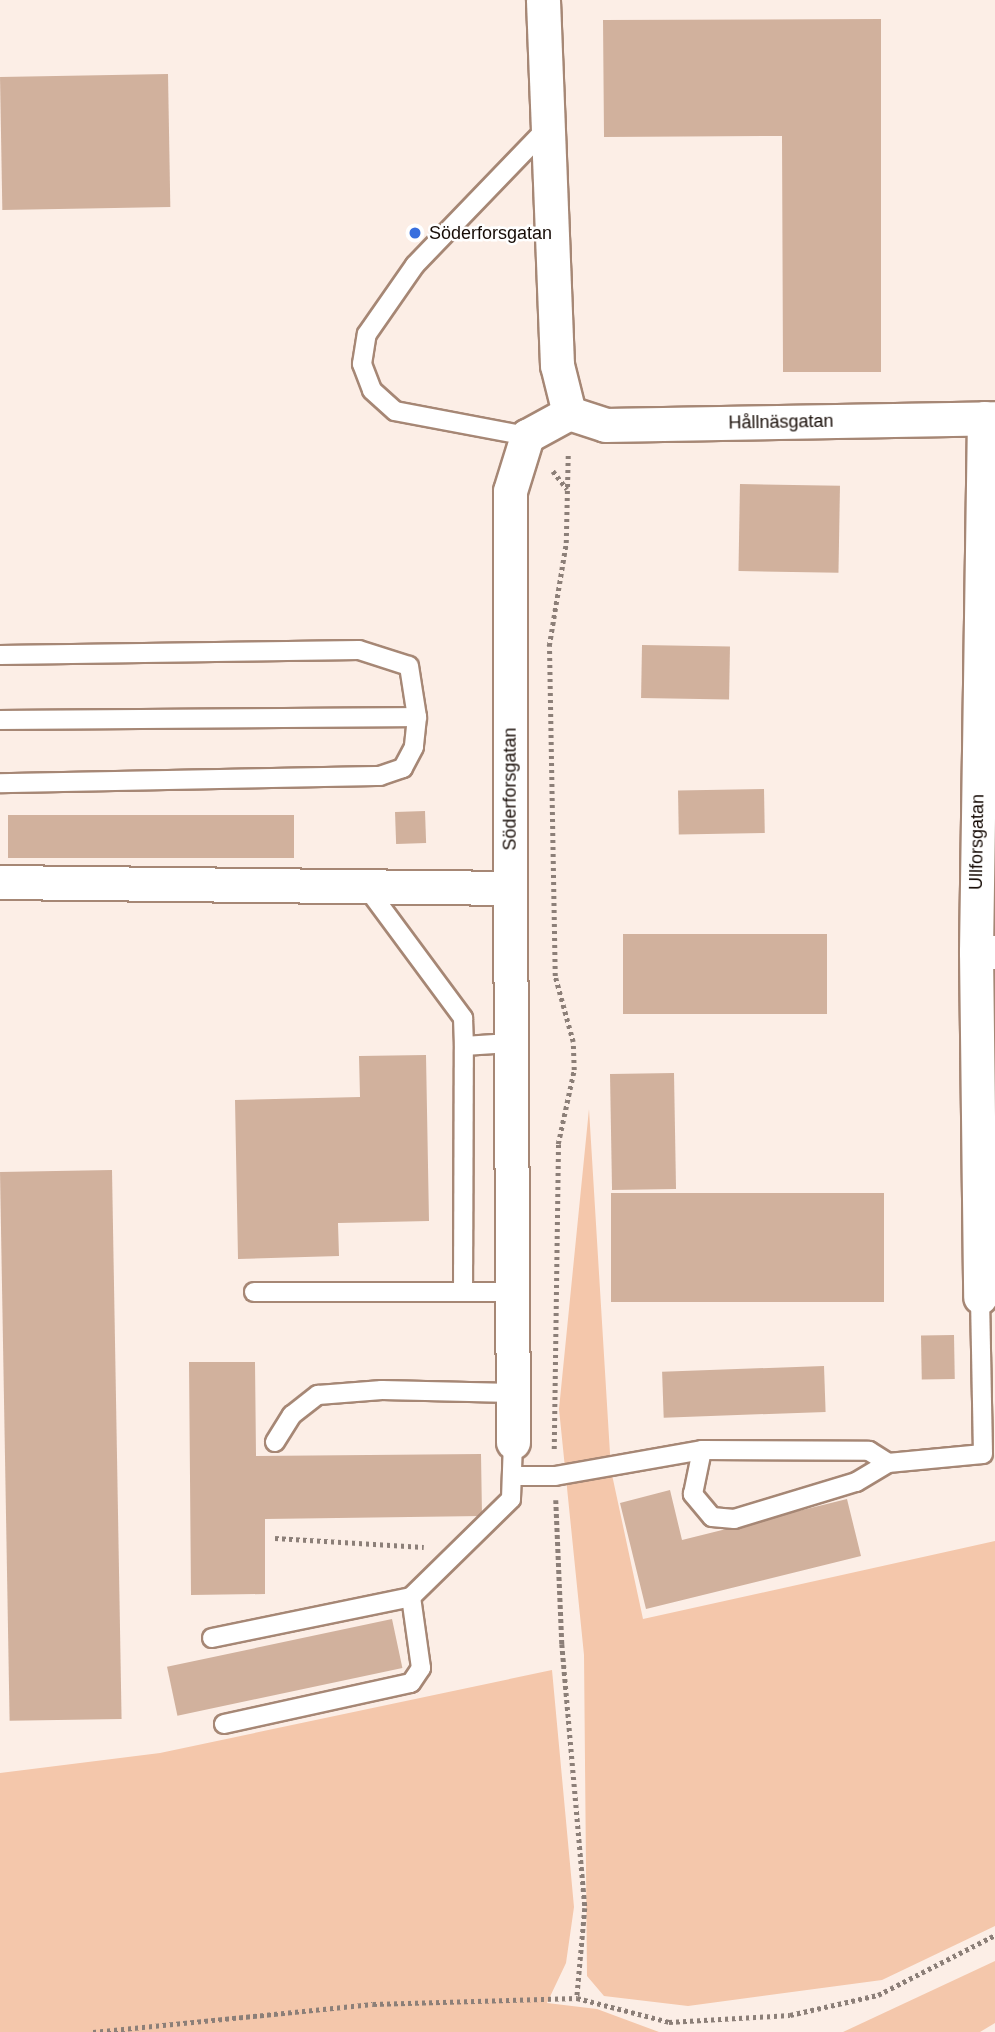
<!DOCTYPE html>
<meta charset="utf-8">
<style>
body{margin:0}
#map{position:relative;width:995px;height:2032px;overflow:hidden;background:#fceee6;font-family:Arial,sans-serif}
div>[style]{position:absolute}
.green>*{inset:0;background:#f4c7ab}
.building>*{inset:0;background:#d1b19d;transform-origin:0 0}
.path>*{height:4.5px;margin-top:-2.25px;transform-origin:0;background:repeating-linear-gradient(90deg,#8c7f78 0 3.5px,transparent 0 7px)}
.roads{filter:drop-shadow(2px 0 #a68775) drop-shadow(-2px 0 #a68775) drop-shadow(0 2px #a68775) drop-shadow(0 -2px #a68775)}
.lane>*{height:18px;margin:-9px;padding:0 9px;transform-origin:9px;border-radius:9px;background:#fff}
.street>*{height:33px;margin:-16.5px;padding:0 16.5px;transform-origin:16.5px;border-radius:16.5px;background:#fff}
.dots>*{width:19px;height:19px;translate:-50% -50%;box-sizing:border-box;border:4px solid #fff;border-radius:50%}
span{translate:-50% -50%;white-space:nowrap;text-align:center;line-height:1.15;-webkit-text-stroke:5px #fff;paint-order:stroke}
.poi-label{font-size:18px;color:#170c06}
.left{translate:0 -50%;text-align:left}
.street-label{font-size:18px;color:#170c06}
</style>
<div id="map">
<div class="green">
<div style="clip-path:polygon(589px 1109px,611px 1470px,643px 1619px,995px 1541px,995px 1926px,882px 1980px,688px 2006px,604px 1996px,587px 1976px,584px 1655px,559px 1409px)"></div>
<div style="clip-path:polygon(552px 1670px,574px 1907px,566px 1963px,547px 2003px,597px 2009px,659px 2032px,0 2032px,0 1773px,160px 1753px)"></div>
<div style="clip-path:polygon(995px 1961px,995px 2023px,980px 2032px,843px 2032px)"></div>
</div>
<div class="building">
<div style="clip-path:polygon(881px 19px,881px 372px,783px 372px,782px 136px,604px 137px,603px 20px)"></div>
<div style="left:168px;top:74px;width:133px;height:168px;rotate:89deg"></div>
<div style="left:740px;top:484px;width:100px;height:87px;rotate:1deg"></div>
<div style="left:642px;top:645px;width:88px;height:53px;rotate:1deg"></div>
<div style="left:764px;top:789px;width:44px;height:86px;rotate:89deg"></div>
<div style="left:425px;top:811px;width:32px;height:30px;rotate:88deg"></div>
<div style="left:294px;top:815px;width:43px;height:286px;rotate:90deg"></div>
<div style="left:827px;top:934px;width:80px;height:204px;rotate:90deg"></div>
<div style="clip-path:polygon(426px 1055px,429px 1221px,338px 1223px,339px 1256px,238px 1259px,235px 1100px,360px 1097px,359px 1056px)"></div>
<div style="left:674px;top:1073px;width:116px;height:64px;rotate:89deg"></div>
<div style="left:112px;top:1170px;width:549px;height:112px;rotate:89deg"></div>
<div style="left:611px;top:1193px;width:273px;height:109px"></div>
<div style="left:954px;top:1335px;width:44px;height:33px;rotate:89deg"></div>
<div style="clip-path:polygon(189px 1362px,255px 1362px,256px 1456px,481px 1454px,482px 1516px,265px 1519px,265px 1594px,191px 1595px)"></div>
<div style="left:824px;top:1366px;width:46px;height:162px;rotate:88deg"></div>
<div style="clip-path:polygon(670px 1490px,682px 1540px,847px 1499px,861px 1556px,646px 1609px,620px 1503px)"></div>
<div style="left:392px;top:1619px;width:50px;height:230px;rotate:78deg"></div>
</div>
<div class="path">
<div style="left:553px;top:471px;width:23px;rotate:52deg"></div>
<div style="left:554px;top:1449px;width:305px;rotate:-89.2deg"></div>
<div style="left:558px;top:1144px;width:76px;rotate:-77.8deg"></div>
<div style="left:574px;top:1070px;width:28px;rotate:-92deg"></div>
<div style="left:573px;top:1042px;width:68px;rotate:-105.3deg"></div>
<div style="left:555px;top:976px;width:330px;rotate:-91deg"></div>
<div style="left:549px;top:646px;width:104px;rotate:-80.6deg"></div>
<div style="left:566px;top:543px;width:90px;rotate:-88.7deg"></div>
<div style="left:556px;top:1500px;width:144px;rotate:87.6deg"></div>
<div style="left:562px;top:1644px;width:265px;rotate:85deg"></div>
<div style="left:585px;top:1908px;width:90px;rotate:95.1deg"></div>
<div style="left:275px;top:1538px;width:149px;rotate:3.5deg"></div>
<div style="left:93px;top:2032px;width:281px;rotate:-5.7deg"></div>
<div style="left:373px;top:2004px;width:204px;rotate:-1.7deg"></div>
<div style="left:577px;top:1998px;width:95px;rotate:14.6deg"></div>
<div style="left:669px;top:2022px;width:121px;rotate:-3.3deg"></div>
<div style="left:790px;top:2015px;width:90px;rotate:-12.8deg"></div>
<div style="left:878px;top:1995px;width:131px;rotate:-27.1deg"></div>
</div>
<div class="roads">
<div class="lane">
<div style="left:527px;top:436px;width:134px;rotate:-169.3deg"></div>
<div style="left:395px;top:411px;width:31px;rotate:-138deg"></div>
<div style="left:372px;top:390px;width:28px;rotate:-111deg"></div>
<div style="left:362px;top:364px;width:30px;rotate:-81deg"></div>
<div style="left:367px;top:334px;width:84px;rotate:-55.2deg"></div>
<div style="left:415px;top:265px;width:192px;rotate:-46.1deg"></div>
<div style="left:0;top:655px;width:359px;rotate:-0.8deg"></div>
<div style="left:359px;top:650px;width:52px;rotate:17.7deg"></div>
<div style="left:409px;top:666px;width:52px;rotate:81.1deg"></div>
<div style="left:0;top:720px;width:417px;rotate:-0.4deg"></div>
<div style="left:417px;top:717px;width:30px;rotate:96deg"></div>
<div style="left:414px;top:747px;width:24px;rotate:118deg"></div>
<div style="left:403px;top:768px;width:24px;rotate:161deg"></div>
<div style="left:380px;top:776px;width:380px;rotate:178.9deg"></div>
<div style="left:364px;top:884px;width:167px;rotate:53.5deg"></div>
<div style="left:463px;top:1018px;width:28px;rotate:88deg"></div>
<div style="left:464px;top:1046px;width:46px;rotate:-3.7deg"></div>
<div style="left:254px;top:1292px;width:258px"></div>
<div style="left:463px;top:1292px;width:246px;rotate:-89.8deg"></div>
<div style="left:275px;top:1442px;width:32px;rotate:-58deg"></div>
<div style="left:292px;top:1415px;width:33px;rotate:-38deg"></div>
<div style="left:318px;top:1395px;width:64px;rotate:-4.5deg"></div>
<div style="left:382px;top:1390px;width:131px;rotate:1.3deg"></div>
<div style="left:888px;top:1463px;width:37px;rotate:149deg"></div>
<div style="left:856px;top:1482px;width:127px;rotate:163.1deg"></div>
<div style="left:734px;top:1519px;width:22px;rotate:-175deg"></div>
<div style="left:712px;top:1517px;width:30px;rotate:-130deg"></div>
<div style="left:693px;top:1494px;width:45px;rotate:-78.4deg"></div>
<div style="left:702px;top:1450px;width:167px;rotate:0.3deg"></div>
<div style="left:869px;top:1451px;width:22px;rotate:32deg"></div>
<div style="left:888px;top:1463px;width:95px;rotate:-5.4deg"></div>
<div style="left:983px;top:1454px;width:157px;rotate:-91.1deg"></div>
<div style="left:512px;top:1476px;width:43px"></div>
<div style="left:555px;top:1476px;width:149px;rotate:-10deg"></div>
<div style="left:212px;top:1638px;width:203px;rotate:-11.6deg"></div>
<div style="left:411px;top:1597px;width:140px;rotate:-44.4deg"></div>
<div style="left:511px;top:1499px;width:57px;rotate:-88deg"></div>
<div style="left:224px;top:1724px;width:191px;rotate:-12.4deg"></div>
<div style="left:411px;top:1683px;width:18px;rotate:-56deg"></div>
<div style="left:421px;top:1668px;width:72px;rotate:-98deg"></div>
</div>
<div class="street">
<div style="left:569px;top:413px;width:38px;rotate:18deg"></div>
<div style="left:605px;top:425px;width:390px;rotate:-1deg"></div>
<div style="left:984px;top:418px;width:534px;rotate:90.86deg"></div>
<div style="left:976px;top:952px;width:19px"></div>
<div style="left:0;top:882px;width:510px;rotate:0.67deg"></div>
<div style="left:510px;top:888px;width:397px;rotate:-90deg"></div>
<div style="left:510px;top:491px;width:58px;rotate:-72.8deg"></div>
<div style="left:527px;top:436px;width:48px;rotate:-28.7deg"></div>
<div style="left:569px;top:413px;width:49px;rotate:-104deg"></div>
<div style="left:557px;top:365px;width:365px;rotate:-92.2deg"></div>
<div style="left:510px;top:888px;width:554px;rotate:89.69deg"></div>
<div style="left:976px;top:952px;width:345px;rotate:89.3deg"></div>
</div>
</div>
<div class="dots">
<div style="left:415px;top:233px;background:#396fde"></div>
</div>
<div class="poi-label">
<span class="left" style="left:429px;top:233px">Söderforsgatan</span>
</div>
<div class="street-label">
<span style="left:781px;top:422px;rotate:-1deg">Hållnäsgatan</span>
<span style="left:510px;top:789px;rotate:-90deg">Söderforsgatan</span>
<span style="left:977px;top:842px;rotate:-89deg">Ullforsgatan</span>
</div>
</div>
